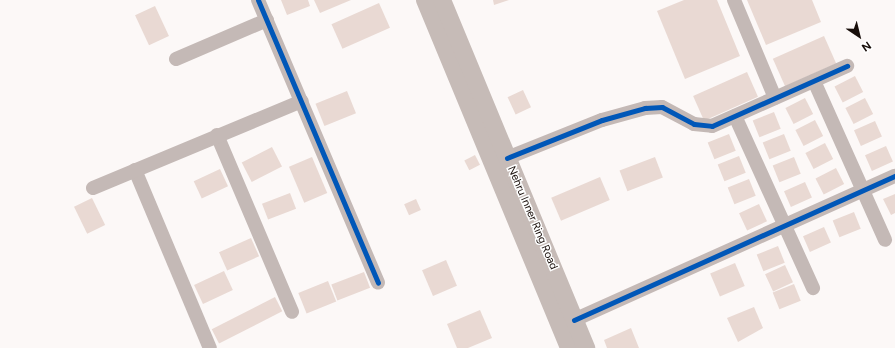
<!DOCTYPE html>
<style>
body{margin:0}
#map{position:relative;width:895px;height:348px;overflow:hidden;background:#fcf8f7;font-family:Figtree,sans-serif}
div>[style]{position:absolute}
.building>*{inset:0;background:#e9d9d3;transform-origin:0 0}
.minor>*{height:14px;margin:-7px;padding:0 7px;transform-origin:7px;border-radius:7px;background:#c4b9b6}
.major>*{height:18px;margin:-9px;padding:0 9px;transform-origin:9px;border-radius:9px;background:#c6bbb7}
.cycleway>*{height:5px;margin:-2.5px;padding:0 2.5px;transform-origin:2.5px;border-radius:2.5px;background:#0057b8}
span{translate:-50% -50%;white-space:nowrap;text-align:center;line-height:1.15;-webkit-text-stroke:3px #fff;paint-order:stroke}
.street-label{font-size:11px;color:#180e0a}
.north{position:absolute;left:839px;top:16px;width:40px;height:40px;-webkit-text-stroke:3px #fff;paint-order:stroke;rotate:145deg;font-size:11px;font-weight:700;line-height:16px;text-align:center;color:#180e0a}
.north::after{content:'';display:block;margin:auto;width:14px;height:18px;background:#180e0a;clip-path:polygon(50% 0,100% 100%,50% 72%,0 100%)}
</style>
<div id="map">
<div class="building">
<div style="clip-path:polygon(281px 0,308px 0,310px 6px,287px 15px)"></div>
<div style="clip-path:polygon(314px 0,351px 0,320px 13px)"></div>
<div style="clip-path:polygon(493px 0,509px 0,494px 5px)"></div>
<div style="clip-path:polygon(684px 0,717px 0,740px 56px,685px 79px,657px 11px)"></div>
<div style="clip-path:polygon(747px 0,812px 0,821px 22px,766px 45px)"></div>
<div style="left:379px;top:3px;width:27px;height:52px;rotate:66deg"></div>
<div style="left:155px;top:6px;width:33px;height:22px;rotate:65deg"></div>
<div style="left:824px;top:36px;width:30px;height:56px;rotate:66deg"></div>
<div style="left:747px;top:72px;width:27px;height:59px;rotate:66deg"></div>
<div style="left:855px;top:76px;width:18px;height:23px;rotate:63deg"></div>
<div style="left:523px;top:90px;width:19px;height:17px;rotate:65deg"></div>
<div style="left:347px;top:91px;width:24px;height:34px;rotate:68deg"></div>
<div style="left:805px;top:98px;width:18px;height:22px;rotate:63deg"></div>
<div style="left:865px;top:98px;width:18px;height:22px;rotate:63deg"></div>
<div style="left:774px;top:112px;width:18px;height:23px;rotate:68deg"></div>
<div style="left:815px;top:120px;width:18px;height:22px;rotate:63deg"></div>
<div style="left:875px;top:121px;width:17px;height:23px;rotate:66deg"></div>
<div style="left:729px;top:134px;width:18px;height:23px;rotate:68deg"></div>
<div style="left:784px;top:134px;width:18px;height:23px;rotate:68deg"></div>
<div style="left:825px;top:143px;width:18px;height:22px;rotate:63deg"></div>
<div style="left:886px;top:146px;width:17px;height:23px;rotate:66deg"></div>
<div style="left:272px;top:147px;width:22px;height:34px;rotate:63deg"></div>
<div style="left:475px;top:155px;width:11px;height:12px;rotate:63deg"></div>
<div style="left:739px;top:156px;width:18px;height:23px;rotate:68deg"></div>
<div style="left:312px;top:157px;width:39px;height:25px;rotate:67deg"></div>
<div style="left:655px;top:157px;width:22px;height:38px;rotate:69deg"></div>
<div style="left:794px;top:157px;width:18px;height:23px;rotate:68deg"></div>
<div style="left:836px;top:168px;width:18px;height:23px;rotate:63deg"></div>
<div style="left:220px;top:169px;width:19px;height:29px;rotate:65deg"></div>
<div style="left:600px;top:177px;width:25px;height:53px;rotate:67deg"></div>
<div style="left:749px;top:179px;width:18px;height:23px;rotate:68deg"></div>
<div style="left:805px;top:182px;width:17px;height:23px;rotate:66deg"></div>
<div style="left:290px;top:193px;width:17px;height:30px;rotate:69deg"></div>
<div style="clip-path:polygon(895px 194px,895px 213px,891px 215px,883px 199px)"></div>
<div style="left:92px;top:198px;width:30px;height:20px;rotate:64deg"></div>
<div style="left:416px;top:199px;width:12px;height:13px;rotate:66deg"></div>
<div style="left:759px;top:204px;width:19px;height:22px;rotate:65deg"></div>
<div style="left:854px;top:212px;width:18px;height:23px;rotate:68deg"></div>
<div style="left:824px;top:227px;width:17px;height:23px;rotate:66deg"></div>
<div style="left:251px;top:238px;width:20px;height:35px;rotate:66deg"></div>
<div style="left:778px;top:246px;width:18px;height:23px;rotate:68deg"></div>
<div style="left:446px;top:260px;width:28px;height:26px;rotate:67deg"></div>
<div style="left:735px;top:263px;width:25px;height:27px;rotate:67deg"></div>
<div style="left:785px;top:265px;width:19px;height:22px;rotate:65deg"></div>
<div style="left:224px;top:271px;width:21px;height:33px;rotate:65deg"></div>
<div style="left:364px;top:272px;width:17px;height:35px;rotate:69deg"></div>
<div style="left:328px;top:281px;width:22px;height:32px;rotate:68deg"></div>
<div style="left:794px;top:284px;width:18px;height:23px;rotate:68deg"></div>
<div style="left:275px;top:297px;width:16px;height:71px;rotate:63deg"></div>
<div style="clip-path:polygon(754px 307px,763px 328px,738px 342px,727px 318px)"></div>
<div style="clip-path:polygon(480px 310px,492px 338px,468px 348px,457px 348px,447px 324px)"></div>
<div style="clip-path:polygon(631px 328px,639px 348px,607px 348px,604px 340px)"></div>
</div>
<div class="minor">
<div style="left:258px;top:0;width:307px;rotate:67deg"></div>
<div style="left:734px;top:0;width:106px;rotate:67.3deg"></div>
<div style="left:176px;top:59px;width:99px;rotate:-23.2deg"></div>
<div style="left:814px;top:81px;width:174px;rotate:65.9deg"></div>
<div style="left:735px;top:116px;width:189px;rotate:65.6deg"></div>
<div style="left:217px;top:135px;width:192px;rotate:67deg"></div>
<div style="left:507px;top:158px;width:102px;rotate:-21.8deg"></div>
<div style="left:602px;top:120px;width:45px;rotate:-15.6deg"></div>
<div style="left:645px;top:108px;width:17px;rotate:-3deg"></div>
<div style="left:662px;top:107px;width:36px;rotate:28deg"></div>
<div style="left:694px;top:124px;width:18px;rotate:6deg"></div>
<div style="left:712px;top:126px;width:148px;rotate:-24deg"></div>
<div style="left:135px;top:170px;width:193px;rotate:67.2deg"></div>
<div style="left:93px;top:188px;width:226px;rotate:-22.6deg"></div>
<div style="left:574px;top:320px;width:352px;rotate:-24.2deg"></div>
</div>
<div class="major">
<div style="left:425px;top:0;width:377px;rotate:67.5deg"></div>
<div style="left:442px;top:0;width:377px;rotate:67.5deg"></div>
</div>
<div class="cycleway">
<div style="left:258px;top:0;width:307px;rotate:67deg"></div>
<div style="left:507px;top:158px;width:102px;rotate:-21.8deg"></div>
<div style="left:602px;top:120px;width:45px;rotate:-15.6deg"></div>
<div style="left:645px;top:108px;width:17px;rotate:-3deg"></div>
<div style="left:662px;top:107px;width:36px;rotate:28deg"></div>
<div style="left:694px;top:124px;width:18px;rotate:6deg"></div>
<div style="left:712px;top:126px;width:148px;rotate:-24deg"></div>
<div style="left:574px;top:320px;width:352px;rotate:-24.2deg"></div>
</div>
<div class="street-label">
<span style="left:532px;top:218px;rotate:67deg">Nehru Inner Ring Road</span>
</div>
<div class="north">N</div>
</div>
